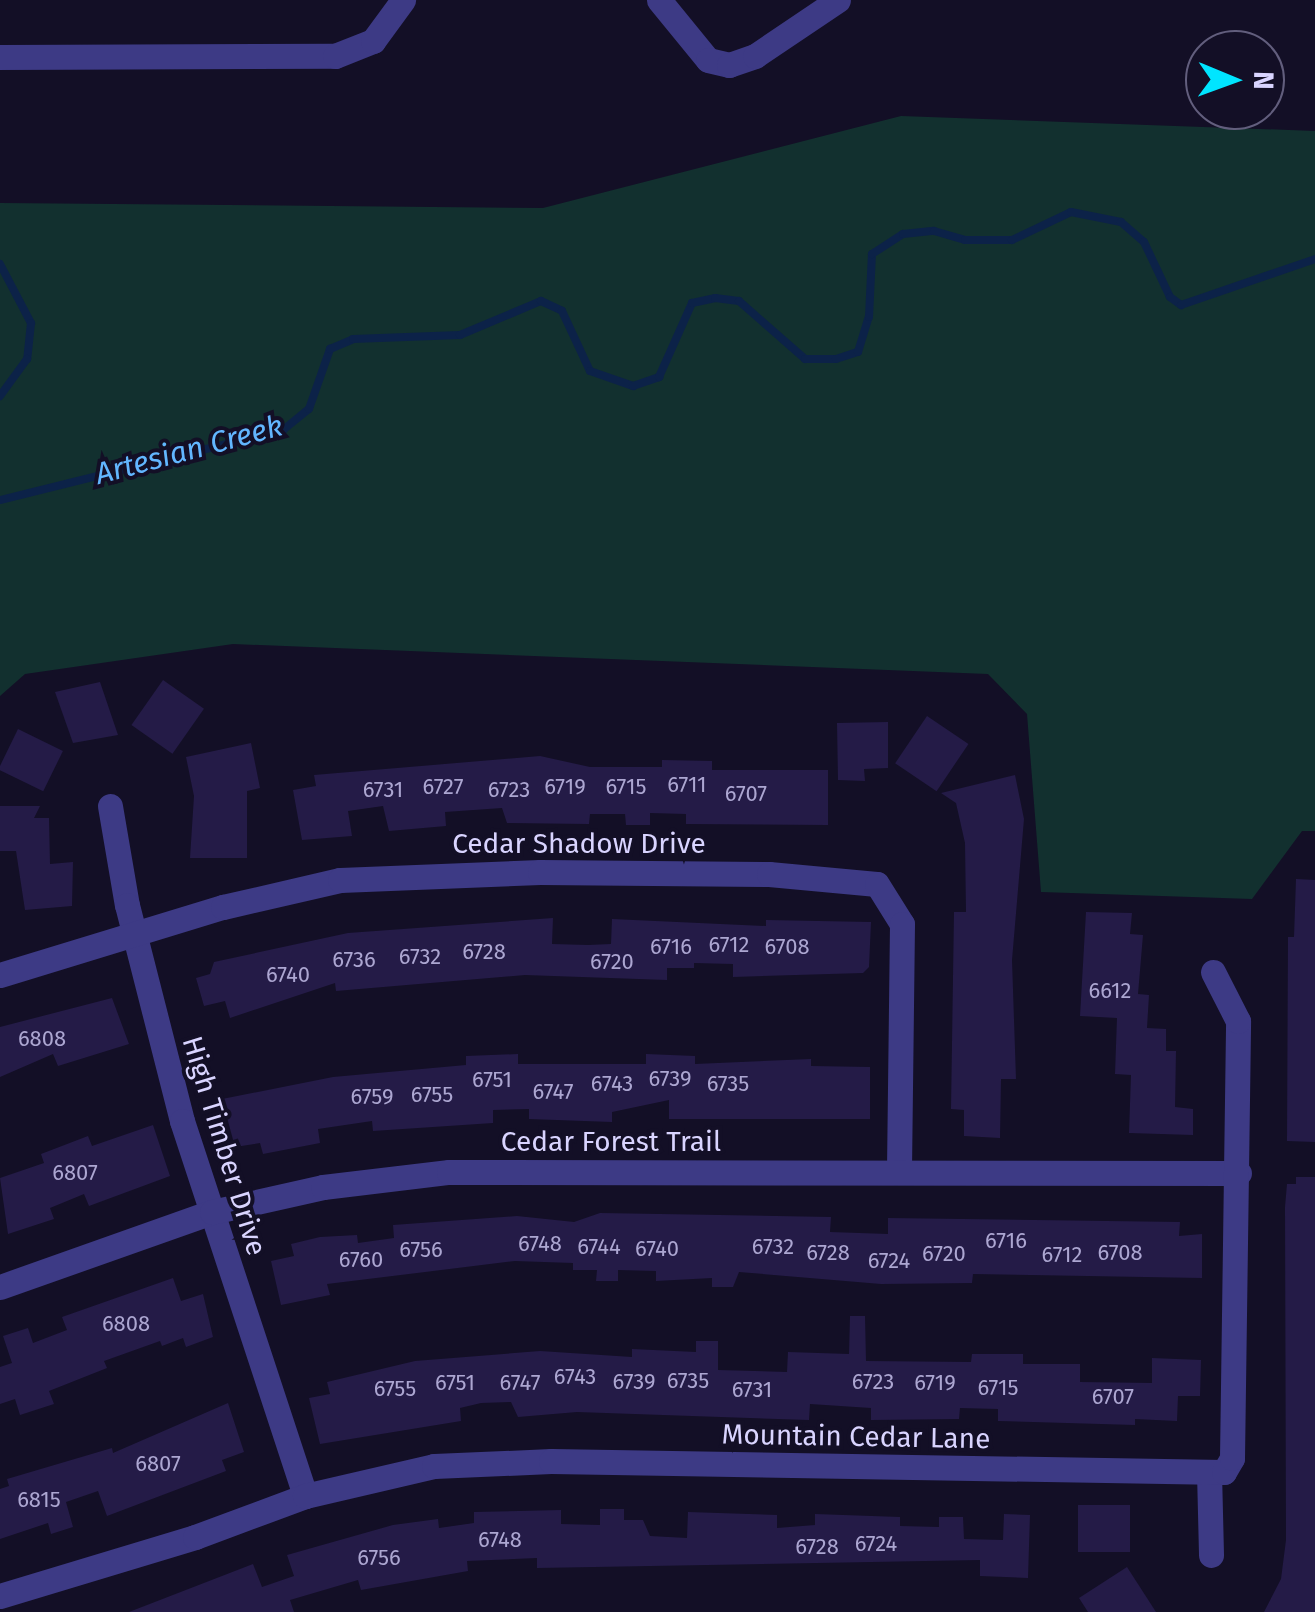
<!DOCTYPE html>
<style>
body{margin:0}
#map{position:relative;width:1315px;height:1612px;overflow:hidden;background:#130f26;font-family:"Fira Sans",sans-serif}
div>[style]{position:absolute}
.green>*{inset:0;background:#12302f}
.stream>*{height:8px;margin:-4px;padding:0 4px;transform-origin:4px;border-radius:4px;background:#0c2248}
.building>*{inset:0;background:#241b47;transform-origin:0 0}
.minor>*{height:25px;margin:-12.5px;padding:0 12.5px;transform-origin:12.5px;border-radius:12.5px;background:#3d3a85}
span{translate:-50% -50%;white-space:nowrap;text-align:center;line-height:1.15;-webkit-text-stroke:8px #130f26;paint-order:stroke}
.number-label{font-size:22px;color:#aca6d1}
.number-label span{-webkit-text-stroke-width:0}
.street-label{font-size:28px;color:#d9d4ff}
.water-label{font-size:30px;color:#62b6ff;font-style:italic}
.north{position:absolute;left:1185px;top:30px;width:100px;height:100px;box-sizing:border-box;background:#130f26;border:2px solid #625e7d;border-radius:50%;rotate:91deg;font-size:28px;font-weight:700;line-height:40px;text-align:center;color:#d9d4ff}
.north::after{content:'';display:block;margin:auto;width:35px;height:45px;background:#00e5ff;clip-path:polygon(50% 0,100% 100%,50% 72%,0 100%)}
</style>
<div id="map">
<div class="green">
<div style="clip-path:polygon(901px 116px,1315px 131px,1315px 831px,1302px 831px,1252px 899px,1041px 892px,1027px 714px,988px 674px,233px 644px,25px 674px,0 696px,0 203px,543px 208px)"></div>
</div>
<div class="stream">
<div style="left:0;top:264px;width:67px;rotate:62.3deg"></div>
<div style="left:31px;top:323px;width:36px;rotate:96deg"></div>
<div style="left:27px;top:359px;width:46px;rotate:126.1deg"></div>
<div style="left:0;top:500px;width:292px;rotate:-13.9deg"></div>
<div style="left:283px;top:430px;width:33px;rotate:-39deg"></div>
<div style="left:309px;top:409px;width:64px;rotate:-70.7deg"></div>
<div style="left:330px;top:349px;width:25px;rotate:-23deg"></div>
<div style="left:353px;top:339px;width:107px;rotate:-2.1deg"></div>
<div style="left:460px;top:335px;width:88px;rotate:-22.8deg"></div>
<div style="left:541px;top:301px;width:23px;rotate:25deg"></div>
<div style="left:562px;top:311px;width:66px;rotate:65deg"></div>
<div style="left:590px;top:371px;width:46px;rotate:19.2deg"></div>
<div style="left:633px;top:386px;width:28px;rotate:-19deg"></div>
<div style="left:659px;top:377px;width:81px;rotate:-66deg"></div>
<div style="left:692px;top:303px;width:24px;rotate:-12deg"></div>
<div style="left:715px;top:298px;width:24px;rotate:7deg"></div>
<div style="left:739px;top:301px;width:88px;rotate:41.3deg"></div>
<div style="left:805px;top:359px;width:31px"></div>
<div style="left:836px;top:359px;width:23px;rotate:-18deg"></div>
<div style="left:858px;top:352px;width:37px;rotate:-73deg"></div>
<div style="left:869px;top:317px;width:63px;rotate:-87.3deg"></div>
<div style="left:872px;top:254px;width:37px;rotate:-33deg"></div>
<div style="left:903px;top:234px;width:31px;rotate:-6deg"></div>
<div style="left:934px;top:231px;width:32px;rotate:16deg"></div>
<div style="left:965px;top:240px;width:47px"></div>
<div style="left:1012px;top:240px;width:65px;rotate:-25.4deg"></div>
<div style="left:1071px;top:212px;width:51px;rotate:11.3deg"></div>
<div style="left:1121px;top:222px;width:30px;rotate:41deg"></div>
<div style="left:1144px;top:242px;width:61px;rotate:64.7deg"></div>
<div style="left:1170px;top:297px;width:14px;rotate:36deg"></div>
<div style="left:1181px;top:305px;width:142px;rotate:-18.9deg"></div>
</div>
<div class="building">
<div style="left:163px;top:680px;width:50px;height:55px;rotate:35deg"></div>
<div style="clip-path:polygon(100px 682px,118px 735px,73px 743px,55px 692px)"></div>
<div style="left:927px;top:716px;width:50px;height:57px;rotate:34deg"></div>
<div style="clip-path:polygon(888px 722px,888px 768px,864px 769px,865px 781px,838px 780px,837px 723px)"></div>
<div style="left:18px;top:729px;width:50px;height:45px;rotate:26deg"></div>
<div style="clip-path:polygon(251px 743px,260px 788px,247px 791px,247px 858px,190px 858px,194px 796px,186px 757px)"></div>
<div style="clip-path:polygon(540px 756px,590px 767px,662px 767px,662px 760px,712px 761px,712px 770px,828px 770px,828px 825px,686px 824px,686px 814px,650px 813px,650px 825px,626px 825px,625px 814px,590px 814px,589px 824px,507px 823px,502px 808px,445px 812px,446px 826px,389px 831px,383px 806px,348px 811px,352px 836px,302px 840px,293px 790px,316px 786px,314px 775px)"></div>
<div style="clip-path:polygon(1015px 775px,1024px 819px,1012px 960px,1016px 1079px,1001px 1079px,1000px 1138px,964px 1136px,964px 1110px,951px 1109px,954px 912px,966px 912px,965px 843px,956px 803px,941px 793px)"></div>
<div style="clip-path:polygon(0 806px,40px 806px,34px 818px,49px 818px,50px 864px,73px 862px,72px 906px,25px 910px,16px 851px,0 851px)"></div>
<div style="clip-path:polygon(1296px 879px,1315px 880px,1315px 1142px,1287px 1141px,1288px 937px,1294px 937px)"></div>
<div style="clip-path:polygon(1086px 912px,1132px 913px,1130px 934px,1143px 935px,1138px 994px,1149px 995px,1147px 1028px,1166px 1029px,1166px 1051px,1176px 1051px,1175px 1107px,1193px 1109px,1193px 1135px,1129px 1133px,1131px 1075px,1115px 1074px,1117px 1018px,1080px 1016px)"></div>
<div style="clip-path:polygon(553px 918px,552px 944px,588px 945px,611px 944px,612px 919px,766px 926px,766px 920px,871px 922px,869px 967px,863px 973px,733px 977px,733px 964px,694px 963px,694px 968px,667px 968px,667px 980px,525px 975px,336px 991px,335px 983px,230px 1018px,225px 1001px,204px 1006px,196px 978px,210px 974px,214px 962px,348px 933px)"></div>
<div style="clip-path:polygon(112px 998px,129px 1044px,58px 1066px,53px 1054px,0 1077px,0 1027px)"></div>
<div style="clip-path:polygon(518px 1054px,518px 1064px,646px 1064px,646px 1054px,695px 1056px,695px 1064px,811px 1059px,811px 1066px,870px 1067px,870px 1119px,669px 1119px,669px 1100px,612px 1112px,612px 1122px,529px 1119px,529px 1109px,493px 1110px,493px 1123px,373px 1131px,372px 1121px,318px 1129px,320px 1143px,263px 1154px,260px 1143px,235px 1147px,222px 1099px,333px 1077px,466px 1065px,466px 1056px)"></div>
<div style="clip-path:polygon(153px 1125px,170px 1176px,89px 1206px,84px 1194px,50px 1208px,54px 1219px,8px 1234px,0 1178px,44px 1163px,41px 1154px,88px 1136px,92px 1146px)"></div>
<div style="clip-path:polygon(1296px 1177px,1315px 1177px,1315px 1612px,1264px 1612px,1281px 1579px,1286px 1540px,1285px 1207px,1287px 1184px,1296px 1184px)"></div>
<div style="clip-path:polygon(600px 1213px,831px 1217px,830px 1232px,888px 1234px,888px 1218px,1180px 1222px,1179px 1236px,1202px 1234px,1202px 1278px,973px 1274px,972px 1283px,881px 1284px,739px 1272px,733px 1287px,712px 1287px,712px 1278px,656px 1281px,656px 1271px,618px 1270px,618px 1281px,596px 1281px,597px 1270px,573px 1270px,573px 1263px,515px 1261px,327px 1284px,330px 1295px,281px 1305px,271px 1261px,294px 1256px,291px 1244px,320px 1237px,357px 1235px,358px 1243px,394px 1238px,393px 1225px,517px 1216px,574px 1222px)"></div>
<div style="clip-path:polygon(173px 1278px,181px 1301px,203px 1294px,213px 1337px,186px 1347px,183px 1338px,162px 1346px,160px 1341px,104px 1361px,107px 1368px,49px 1391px,54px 1404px,20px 1415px,15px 1399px,0 1404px,0 1367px,12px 1363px,3px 1336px,28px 1328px,33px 1343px,67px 1330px,62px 1317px)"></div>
<div style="clip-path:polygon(850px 1316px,865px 1316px,866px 1361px,971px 1362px,972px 1354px,1023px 1354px,1023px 1364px,1080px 1364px,1080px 1382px,1152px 1383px,1152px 1358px,1201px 1360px,1200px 1396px,1178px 1396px,1177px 1421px,1135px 1419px,1135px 1425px,998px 1421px,998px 1409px,960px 1408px,959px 1419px,871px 1420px,871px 1408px,810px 1404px,809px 1420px,577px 1412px,518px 1417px,511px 1402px,481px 1403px,460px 1408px,461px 1421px,320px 1444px,309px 1398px,330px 1394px,327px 1382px,415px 1361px,540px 1351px,632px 1357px,632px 1349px,696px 1352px,696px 1341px,718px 1341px,718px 1370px,787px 1372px,788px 1352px,849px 1354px)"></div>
<div style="clip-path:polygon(228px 1403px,244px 1452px,222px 1460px,226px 1471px,107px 1516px,98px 1491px,66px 1502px,73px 1527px,51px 1534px,48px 1523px,0 1539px,0 1489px,9px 1486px,7px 1479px,112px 1448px,113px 1453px)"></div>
<div style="left:1078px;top:1505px;width:52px;height:47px"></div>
<div style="clip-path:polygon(600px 1509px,624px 1509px,624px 1520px,643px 1520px,650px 1536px,687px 1538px,688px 1512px,777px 1515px,777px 1528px,815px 1525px,815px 1514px,900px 1517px,900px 1526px,939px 1527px,939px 1517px,963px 1517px,964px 1539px,1003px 1540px,1004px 1514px,1030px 1515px,1028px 1578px,980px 1576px,980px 1560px,537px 1568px,537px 1558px,467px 1561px,468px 1571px,361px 1590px,358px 1580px,290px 1600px,294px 1612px,129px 1612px,253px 1564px,262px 1587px,294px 1576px,287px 1555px,393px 1525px,438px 1519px,439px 1528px,474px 1523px,474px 1512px,561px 1510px,561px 1524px,600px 1525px)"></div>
<div style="clip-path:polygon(1127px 1567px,1156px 1612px,1088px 1612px,1079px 1598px)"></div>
</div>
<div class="minor">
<div style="left:659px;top:0;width:77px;rotate:50.8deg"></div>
<div style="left:708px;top:60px;width:22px;rotate:13deg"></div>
<div style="left:729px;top:65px;width:28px;rotate:-19deg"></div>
<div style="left:755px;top:56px;width:100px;rotate:-34deg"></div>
<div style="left:0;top:57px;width:335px;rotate:-0.2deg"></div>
<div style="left:335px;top:56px;width:41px;rotate:-21.5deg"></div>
<div style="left:373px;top:41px;width:51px;rotate:-53.8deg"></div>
<div style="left:110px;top:806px;width:100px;rotate:80.3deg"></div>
<div style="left:127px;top:905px;width:223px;rotate:75.7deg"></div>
<div style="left:182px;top:1121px;width:395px;rotate:71.8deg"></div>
<div style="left:0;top:975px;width:233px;rotate:-17deg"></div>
<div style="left:223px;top:907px;width:120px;rotate:-13deg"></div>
<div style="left:340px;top:880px;width:200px;rotate:-2.3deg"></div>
<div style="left:540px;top:872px;width:229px;rotate:0.5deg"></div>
<div style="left:769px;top:874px;width:108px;rotate:5.3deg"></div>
<div style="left:877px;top:884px;width:47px;rotate:58deg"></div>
<div style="left:902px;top:924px;width:247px;rotate:90.7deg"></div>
<div style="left:0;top:1287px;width:225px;rotate:-19.5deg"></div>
<div style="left:212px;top:1212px;width:114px;rotate:-12.7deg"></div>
<div style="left:323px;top:1187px;width:127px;rotate:-6.8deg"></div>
<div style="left:449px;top:1172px;width:790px;rotate:0.07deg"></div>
<div style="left:1209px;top:1472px;width:83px;rotate:88.6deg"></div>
<div style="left:0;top:1596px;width:204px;rotate:-16.8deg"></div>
<div style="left:195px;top:1537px;width:117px;rotate:-20.4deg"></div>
<div style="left:305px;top:1496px;width:132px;rotate:-13.1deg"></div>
<div style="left:434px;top:1466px;width:117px;rotate:-2.4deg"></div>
<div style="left:551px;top:1461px;width:673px;rotate:0.94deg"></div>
<div style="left:1224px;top:1472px;width:16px;rotate:-60deg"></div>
<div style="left:1232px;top:1458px;width:437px;rotate:-89.2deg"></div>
<div style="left:1238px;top:1021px;width:55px;rotate:-117deg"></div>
</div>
<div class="number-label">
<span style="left:687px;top:785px">6711</span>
<span style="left:443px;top:787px">6727</span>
<span style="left:565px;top:787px">6719</span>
<span style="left:626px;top:787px">6715</span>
<span style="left:383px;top:790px">6731</span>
<span style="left:509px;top:790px">6723</span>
<span style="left:746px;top:794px">6707</span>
<span style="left:729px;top:945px">6712</span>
<span style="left:671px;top:947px">6716</span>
<span style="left:787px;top:947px">6708</span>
<span style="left:484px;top:952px">6728</span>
<span style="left:420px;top:957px">6732</span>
<span style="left:354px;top:960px">6736</span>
<span style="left:612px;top:962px">6720</span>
<span style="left:288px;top:975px">6740</span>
<span style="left:1110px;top:991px">6612</span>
<span style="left:42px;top:1039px">6808</span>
<span style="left:670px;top:1079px">6739</span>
<span style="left:492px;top:1080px">6751</span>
<span style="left:612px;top:1084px">6743</span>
<span style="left:728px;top:1084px">6735</span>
<span style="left:553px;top:1092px">6747</span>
<span style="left:432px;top:1095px">6755</span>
<span style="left:372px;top:1097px">6759</span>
<span style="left:75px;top:1173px">6807</span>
<span style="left:1006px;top:1241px">6716</span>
<span style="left:540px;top:1244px">6748</span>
<span style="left:599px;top:1247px">6744</span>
<span style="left:773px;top:1247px">6732</span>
<span style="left:657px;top:1249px">6740</span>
<span style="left:421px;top:1250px">6756</span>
<span style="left:828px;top:1253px">6728</span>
<span style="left:1120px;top:1253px">6708</span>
<span style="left:944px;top:1254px">6720</span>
<span style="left:1062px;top:1255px">6712</span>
<span style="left:361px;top:1260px">6760</span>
<span style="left:889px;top:1261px">6724</span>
<span style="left:126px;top:1324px">6808</span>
<span style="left:575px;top:1377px">6743</span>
<span style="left:688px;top:1381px">6735</span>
<span style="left:634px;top:1382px">6739</span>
<span style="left:873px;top:1382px">6723</span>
<span style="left:455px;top:1383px">6751</span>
<span style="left:520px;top:1383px">6747</span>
<span style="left:935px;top:1383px">6719</span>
<span style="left:998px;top:1388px">6715</span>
<span style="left:395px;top:1389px">6755</span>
<span style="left:752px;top:1390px">6731</span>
<span style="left:1113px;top:1397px">6707</span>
<span style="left:158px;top:1464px">6807</span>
<span style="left:39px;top:1500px">6815</span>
<span style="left:500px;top:1540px">6748</span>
<span style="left:876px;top:1544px">6724</span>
<span style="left:817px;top:1547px">6728</span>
<span style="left:379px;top:1558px">6756</span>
</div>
<div class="street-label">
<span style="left:579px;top:844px">Cedar Shadow Drive</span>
<span style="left:611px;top:1142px">Cedar Forest Trail</span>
<span style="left:224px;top:1146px;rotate:73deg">High Timber Drive</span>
<span style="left:856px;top:1437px;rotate:1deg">Mountain Cedar Lane</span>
</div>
<div class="water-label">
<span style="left:189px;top:450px;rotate:-15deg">Artesian Creek</span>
</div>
<div class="north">N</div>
</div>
